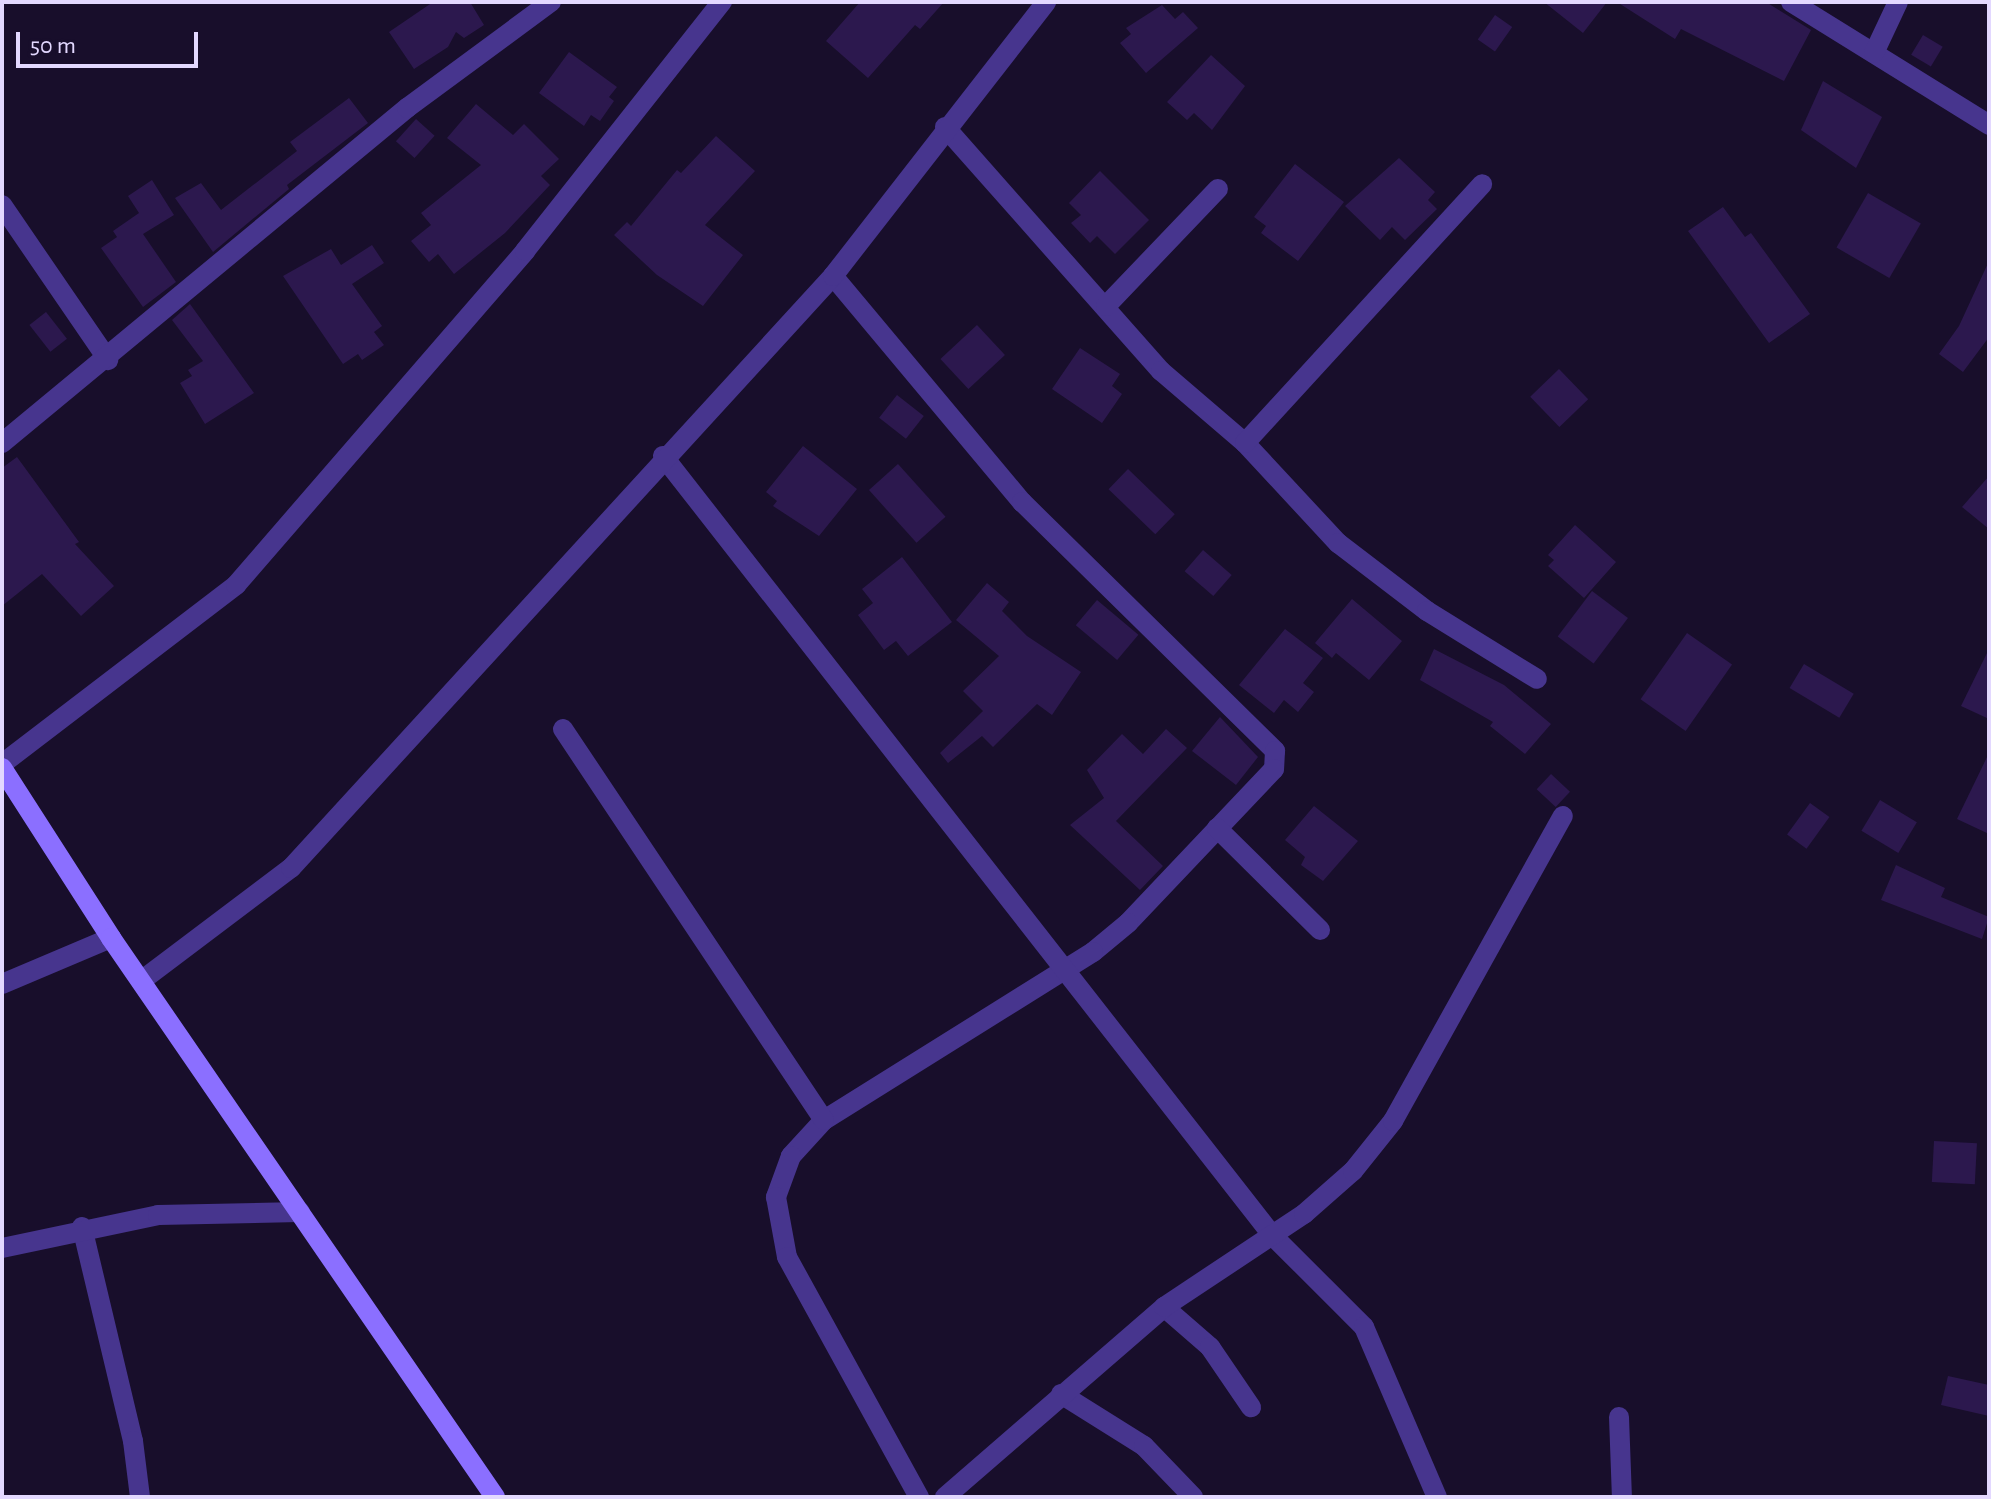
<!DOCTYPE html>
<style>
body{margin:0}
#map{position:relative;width:1991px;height:1499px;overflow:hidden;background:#180e2b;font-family:"Alegreya Sans",sans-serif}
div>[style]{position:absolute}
.building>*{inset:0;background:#2c184e;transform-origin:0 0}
.street>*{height:20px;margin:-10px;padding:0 10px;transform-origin:10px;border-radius:10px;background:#47358e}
.secondary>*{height:20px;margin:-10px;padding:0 10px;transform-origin:10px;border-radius:10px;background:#8b6fff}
span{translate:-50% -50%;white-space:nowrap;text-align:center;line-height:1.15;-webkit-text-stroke:8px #180e2b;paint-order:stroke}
.frame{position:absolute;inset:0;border:4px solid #e3d8ff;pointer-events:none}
.scale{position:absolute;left:16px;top:32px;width:182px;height:36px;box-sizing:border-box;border:4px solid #e3d8ff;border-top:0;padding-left:10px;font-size:24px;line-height:28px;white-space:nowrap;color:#e3d8ff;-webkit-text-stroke:6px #180e2b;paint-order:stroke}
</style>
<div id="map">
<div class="building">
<div style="clip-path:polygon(433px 2px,470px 2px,484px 25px,464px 38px,456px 32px,448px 47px,414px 69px,389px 32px)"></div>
<div style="clip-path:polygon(860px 2px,944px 2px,920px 29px,915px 25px,868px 78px,826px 41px)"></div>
<div style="clip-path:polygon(1544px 2px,1607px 2px,1583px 33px)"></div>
<div style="clip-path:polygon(1617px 2px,1766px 2px,1811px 30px,1784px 81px,1681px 29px,1675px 39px)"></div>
<div style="clip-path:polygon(1162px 5px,1175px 19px,1183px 12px,1198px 28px,1146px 73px,1120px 43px,1131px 34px,1126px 28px)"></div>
<div style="left:1495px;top:15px;width:21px;height:30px;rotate:35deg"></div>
<div style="left:1923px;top:35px;width:23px;height:23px;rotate:31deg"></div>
<div style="clip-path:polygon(569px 52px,617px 87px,609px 97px,614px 101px,600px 121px,591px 115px,584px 126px,539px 93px)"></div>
<div style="clip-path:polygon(1211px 55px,1245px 86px,1212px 130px,1194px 113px,1187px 120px,1167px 102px)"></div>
<div style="clip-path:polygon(1823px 81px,1882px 117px,1856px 168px,1801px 130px)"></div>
<div style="clip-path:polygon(349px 98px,368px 123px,287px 185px,289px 189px,213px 252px,175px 198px,201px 183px,221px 210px,297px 151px,290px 142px)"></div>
<div style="clip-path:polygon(476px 104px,513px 135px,524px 124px,559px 159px,541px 176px,550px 185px,505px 233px,454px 274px,438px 254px,429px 262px,411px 241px,431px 225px,421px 213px,481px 165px,447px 138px)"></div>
<div style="left:416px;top:119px;width:25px;height:30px;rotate:42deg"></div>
<div style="clip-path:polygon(716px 136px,755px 171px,705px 225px,743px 255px,703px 306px,657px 275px,614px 235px,627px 222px,631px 226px,677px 170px,681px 173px)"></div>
<div style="clip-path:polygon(1399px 158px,1435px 192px,1428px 200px,1437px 209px,1405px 240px,1392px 227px,1380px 240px,1345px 206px)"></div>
<div style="clip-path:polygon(1295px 164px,1344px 202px,1298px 261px,1261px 233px,1266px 226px,1254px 217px)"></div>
<div style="clip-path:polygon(1100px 171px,1149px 220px,1115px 254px,1097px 236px,1090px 243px,1071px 223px,1081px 215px,1069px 203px)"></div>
<div style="clip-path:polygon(152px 180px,174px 215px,143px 234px,176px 282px,143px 307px,101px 248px,117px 237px,113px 231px,139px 213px,128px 196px)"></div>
<div style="left:1868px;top:193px;width:61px;height:63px;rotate:30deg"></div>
<div style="clip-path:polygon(1723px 207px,1745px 237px,1751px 233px,1810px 314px,1769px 343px,1688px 231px)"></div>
<div style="clip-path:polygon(372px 245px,384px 263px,352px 284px,382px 326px,374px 332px,384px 345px,362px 360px,358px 354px,343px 364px,283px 276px,331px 249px,341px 265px)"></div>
<div style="clip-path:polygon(1989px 261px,1989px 337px,1963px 372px,1939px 354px,1959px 326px)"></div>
<div style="clip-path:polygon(190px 304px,254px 393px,205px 424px,180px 383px,192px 376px,188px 370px,203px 361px,172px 320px)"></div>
<div style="left:46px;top:312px;width:34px;height:21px;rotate:52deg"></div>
<div style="left:977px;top:325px;width:41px;height:50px;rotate:47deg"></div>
<div style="clip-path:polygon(1080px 348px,1120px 374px,1112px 386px,1122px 394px,1102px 423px,1052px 389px)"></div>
<div style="left:1559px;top:369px;width:42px;height:40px;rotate:46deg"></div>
<div style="left:897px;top:395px;width:34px;height:29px;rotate:38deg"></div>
<div style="clip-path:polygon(803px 446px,857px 489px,819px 536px,773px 506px,777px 501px,766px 492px)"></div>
<div style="clip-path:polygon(17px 457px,79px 542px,75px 544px,114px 586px,81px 616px,42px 574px,2px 606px,2px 468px)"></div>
<div style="left:898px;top:464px;width:71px;height:39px;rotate:48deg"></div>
<div style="left:1128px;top:469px;width:65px;height:28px;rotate:44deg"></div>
<div style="clip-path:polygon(1989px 476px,1989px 529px,1962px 507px)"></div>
<div style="clip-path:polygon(1575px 525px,1616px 562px,1584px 598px,1548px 566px,1554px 560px,1548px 555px)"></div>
<div style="left:1203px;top:550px;width:38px;height:28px;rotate:41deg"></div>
<div style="clip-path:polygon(902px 557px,952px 622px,908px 656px,896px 641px,884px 650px,858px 615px,873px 603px,862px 589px)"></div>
<div style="clip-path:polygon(987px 583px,1009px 602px,1002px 611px,1027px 636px,1081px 672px,1052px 715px,1037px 704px,993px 747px,982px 736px,948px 763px,940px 753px,983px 711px,963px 691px,999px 656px,956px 620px)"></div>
<div style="left:1592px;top:591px;width:45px;height:57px;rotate:37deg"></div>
<div style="clip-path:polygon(1352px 599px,1402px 641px,1369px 680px,1336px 653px,1332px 658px,1315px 643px)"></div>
<div style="left:1097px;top:600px;width:54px;height:33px;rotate:40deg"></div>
<div style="clip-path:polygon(1285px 629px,1323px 658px,1303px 683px,1314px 692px,1298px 712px,1284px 700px,1274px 713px,1239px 685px)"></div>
<div style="left:1687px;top:633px;width:55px;height:81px;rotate:35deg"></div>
<div style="clip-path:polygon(1434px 649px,1504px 685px,1551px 724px,1525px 754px,1490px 726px,1493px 722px,1420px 680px)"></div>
<div style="clip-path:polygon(1989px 649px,1989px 719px,1961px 706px)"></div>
<div style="left:1804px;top:664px;width:58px;height:28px;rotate:31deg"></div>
<div style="clip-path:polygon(1220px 717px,1258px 757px,1236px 785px,1192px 751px)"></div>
<div style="clip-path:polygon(1166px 729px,1187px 748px,1116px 821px,1163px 866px,1140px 890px,1070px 825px,1104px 798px,1087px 770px,1122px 734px,1143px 754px)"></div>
<div style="clip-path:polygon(1989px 753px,1989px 834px,1957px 819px)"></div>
<div style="left:1551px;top:774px;width:26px;height:21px;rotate:43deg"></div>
<div style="left:1880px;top:800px;width:43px;height:36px;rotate:31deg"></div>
<div style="left:1810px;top:803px;width:24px;height:39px;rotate:36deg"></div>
<div style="clip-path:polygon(1314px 806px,1358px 841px,1323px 881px,1301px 865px,1305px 857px,1285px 840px)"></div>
<div style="clip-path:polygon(1896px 865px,1945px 888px,1941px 897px,1989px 917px,1982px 939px,1881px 900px)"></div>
<div style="left:1934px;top:1141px;width:43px;height:41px;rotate:3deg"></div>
<div style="clip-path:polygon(1948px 1376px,1989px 1385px,1989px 1416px,1941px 1405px)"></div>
</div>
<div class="street">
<div style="left:1791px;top:2px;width:233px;rotate:31.8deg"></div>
<div style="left:1874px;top:53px;width:56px;rotate:-64.8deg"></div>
<div style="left:945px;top:127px;width:326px;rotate:48.5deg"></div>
<div style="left:1161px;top:371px;width:111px;rotate:40.6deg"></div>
<div style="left:1245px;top:443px;width:137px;rotate:47.1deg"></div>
<div style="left:1338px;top:543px;width:112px;rotate:37.4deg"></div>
<div style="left:1427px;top:611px;width:129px;rotate:31.7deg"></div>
<div style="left:2px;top:205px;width:188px;rotate:55.6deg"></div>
<div style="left:833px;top:276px;width:295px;rotate:50.1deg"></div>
<div style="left:1022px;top:502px;width:355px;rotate:44.5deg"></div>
<div style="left:1275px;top:751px;width:18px;rotate:93deg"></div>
<div style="left:1274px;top:769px;width:212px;rotate:133.5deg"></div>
<div style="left:1128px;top:923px;width:45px;rotate:140.4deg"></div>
<div style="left:1093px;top:952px;width:317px;rotate:148deg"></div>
<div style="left:824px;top:1120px;width:49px;rotate:132.5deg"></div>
<div style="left:791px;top:1156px;width:44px;rotate:110.1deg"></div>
<div style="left:776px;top:1197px;width:61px;rotate:79.6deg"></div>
<div style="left:787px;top:1257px;width:274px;rotate:61.2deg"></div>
<div style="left:1106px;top:306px;width:162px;rotate:-46.3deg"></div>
<div style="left:2px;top:443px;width:526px;rotate:-39.6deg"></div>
<div style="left:407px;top:108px;width:179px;rotate:-36.4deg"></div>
<div style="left:1245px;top:443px;width:351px;rotate:-47.5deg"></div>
<div style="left:663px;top:456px;width:989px;rotate:51.98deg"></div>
<div style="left:1272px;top:1235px;width:130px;rotate:45deg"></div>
<div style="left:1364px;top:1327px;width:185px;rotate:66.8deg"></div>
<div style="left:563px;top:729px;width:470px;rotate:56.3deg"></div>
<div style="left:2px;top:764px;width:295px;rotate:-37.4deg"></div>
<div style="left:236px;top:585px;width:442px;rotate:-49.1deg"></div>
<div style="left:525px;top:251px;width:318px;rotate:-51.7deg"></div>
<div style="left:1217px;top:828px;width:145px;rotate:44.7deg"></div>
<div style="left:141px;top:981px;width:188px;rotate:-37deg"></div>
<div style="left:291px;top:868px;width:803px;rotate:-47.52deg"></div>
<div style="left:833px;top:276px;width:347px;rotate:-52.1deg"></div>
<div style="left:2px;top:984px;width:118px;rotate:-22.9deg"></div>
<div style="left:82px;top:1227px;width:220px;rotate:76.6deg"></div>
<div style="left:133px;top:1441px;width:56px;rotate:82.9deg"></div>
<div style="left:2px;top:1248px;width:159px;rotate:-11.9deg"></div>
<div style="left:158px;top:1215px;width:142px;rotate:-1.2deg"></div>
<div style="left:1164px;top:1307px;width:61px;rotate:41deg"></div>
<div style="left:1210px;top:1347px;width:73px;rotate:55.7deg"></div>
<div style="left:1061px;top:1394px;width:98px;rotate:32.1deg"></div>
<div style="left:1144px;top:1446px;width:71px;rotate:46.1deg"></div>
<div style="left:1619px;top:1417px;width:80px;rotate:87.9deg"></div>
<div style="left:945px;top:1497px;width:290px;rotate:-40.9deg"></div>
<div style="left:1164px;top:1307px;width:168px;rotate:-33.6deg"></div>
<div style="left:1304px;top:1214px;width:65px;rotate:-41.3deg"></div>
<div style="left:1353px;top:1171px;width:64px;rotate:-51.3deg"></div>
<div style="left:1393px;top:1121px;width:349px;rotate:-60.9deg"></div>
</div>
<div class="secondary">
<div style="left:2px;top:768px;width:202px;rotate:57.3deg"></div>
<div style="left:111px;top:938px;width:678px;rotate:55.51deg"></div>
</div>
<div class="frame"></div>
<div class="scale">50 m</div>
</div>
